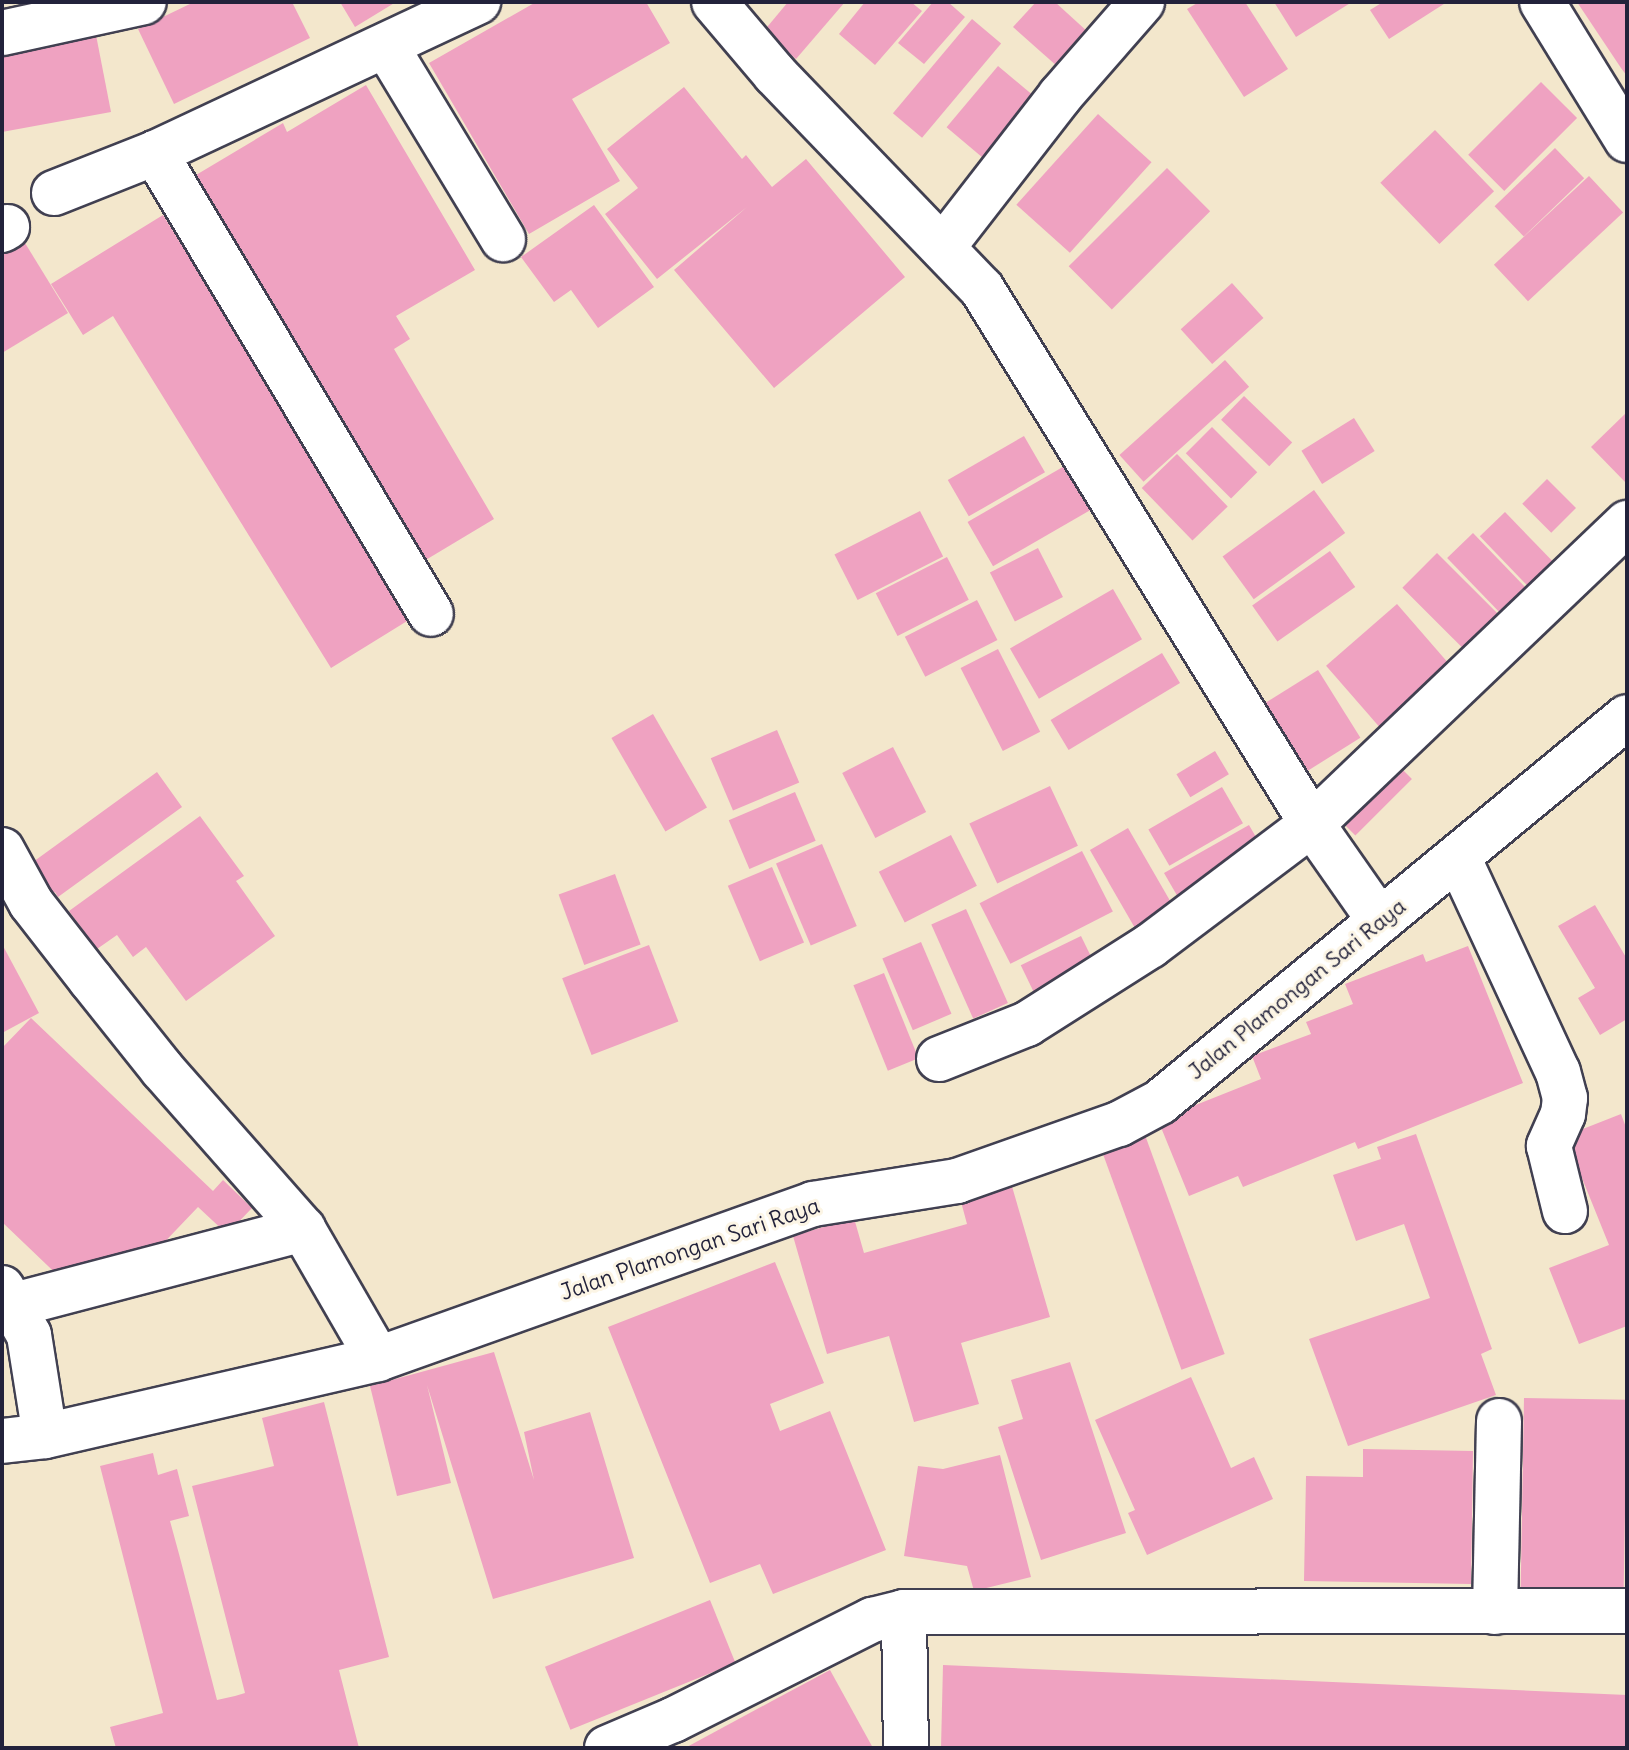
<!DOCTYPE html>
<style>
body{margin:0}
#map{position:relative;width:1629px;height:1750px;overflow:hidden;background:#f3e7cc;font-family:Delius,sans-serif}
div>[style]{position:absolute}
.building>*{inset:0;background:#efa2c1;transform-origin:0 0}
.roads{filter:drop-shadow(2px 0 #414051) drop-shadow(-2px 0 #414051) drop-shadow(0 2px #414051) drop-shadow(0 -2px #414051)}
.minor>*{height:44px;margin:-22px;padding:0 22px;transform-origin:22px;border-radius:22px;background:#fff}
.tertiary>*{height:44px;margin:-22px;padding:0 22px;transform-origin:22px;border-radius:22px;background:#fff}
span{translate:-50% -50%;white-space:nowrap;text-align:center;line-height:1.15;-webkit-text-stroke:6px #fcf5e5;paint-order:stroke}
.street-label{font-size:22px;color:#22223b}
.frame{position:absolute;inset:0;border:4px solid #22223b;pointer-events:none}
</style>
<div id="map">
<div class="building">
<div style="clip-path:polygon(194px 2px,292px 2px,310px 38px,174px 104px,138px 29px)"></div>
<div style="clip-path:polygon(340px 2px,396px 2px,355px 27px)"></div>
<div style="clip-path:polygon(536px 2px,646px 2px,670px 43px,572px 99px,620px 181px,529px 234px,429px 63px)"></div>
<div style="clip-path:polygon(788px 2px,845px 2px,796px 59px,763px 32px)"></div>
<div style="clip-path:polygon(865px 2px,911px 2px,922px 11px,875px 65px,839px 34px)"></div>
<div style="clip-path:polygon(933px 2px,948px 2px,965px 17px,924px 64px,898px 43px)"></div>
<div style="clip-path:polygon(1036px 2px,1055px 2px,1089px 33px,1058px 67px,1013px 27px)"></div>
<div style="clip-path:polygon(1199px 2px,1245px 2px,1288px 69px,1244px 97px,1187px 9px)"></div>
<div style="clip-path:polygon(1274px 2px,1352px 2px,1296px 37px)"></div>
<div style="clip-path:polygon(1383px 2px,1447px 2px,1389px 39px,1370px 10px)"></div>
<div style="clip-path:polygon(1577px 2px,1627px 2px,1627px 76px,1621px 68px)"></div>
<div style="left:972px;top:19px;width:38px;height:123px;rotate:40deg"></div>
<div style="clip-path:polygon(96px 35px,111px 112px,2px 132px,2px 52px)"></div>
<div style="left:998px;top:66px;width:55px;height:80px;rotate:40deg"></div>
<div style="left:1541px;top:82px;width:51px;height:103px;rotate:45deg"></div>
<div style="clip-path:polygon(366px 85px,475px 270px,396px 316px,410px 339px,394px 349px,494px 519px,424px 561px,196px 175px,283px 123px,287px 132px)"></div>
<div style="clip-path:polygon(684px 87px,742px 159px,746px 155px,772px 187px,806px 159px,905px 277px,774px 388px,674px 270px,747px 207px,657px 279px,605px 214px,638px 188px,607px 149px)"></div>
<div style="left:1098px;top:114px;width:72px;height:122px;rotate:42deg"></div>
<div style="left:1435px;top:130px;width:85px;height:76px;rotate:46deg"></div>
<div style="left:1555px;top:148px;width:42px;height:84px;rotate:46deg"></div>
<div style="left:1167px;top:168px;width:61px;height:139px;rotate:45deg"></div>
<div style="left:1589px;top:176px;width:50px;height:130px;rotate:47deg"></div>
<div style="clip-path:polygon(594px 205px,654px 287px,598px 328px,571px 290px,554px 302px,521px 257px)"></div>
<div style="clip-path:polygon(163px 215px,412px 618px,331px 668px,113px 316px,83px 335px,51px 284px)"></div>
<div style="clip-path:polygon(17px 230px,68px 313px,2px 353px,2px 240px)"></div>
<div style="left:1232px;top:283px;width:47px;height:69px;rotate:48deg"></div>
<div style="left:1225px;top:360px;width:36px;height:142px;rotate:48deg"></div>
<div style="left:1244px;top:396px;width:67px;height:33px;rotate:44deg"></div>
<div style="clip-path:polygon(1627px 412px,1627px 484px,1591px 447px)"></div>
<div style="left:1354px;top:418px;width:39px;height:62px;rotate:58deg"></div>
<div style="left:1212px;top:427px;width:64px;height:37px;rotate:45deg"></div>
<div style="left:1024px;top:436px;width:42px;height:88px;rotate:60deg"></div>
<div style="left:1177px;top:454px;width:73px;height:49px;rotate:46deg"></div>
<div style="left:1068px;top:464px;width:51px;height:116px;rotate:60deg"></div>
<div style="left:1547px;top:479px;width:41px;height:35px;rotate:45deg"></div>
<div style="left:1314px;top:490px;width:53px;height:113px;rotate:54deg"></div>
<div style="left:920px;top:511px;width:51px;height:96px;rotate:63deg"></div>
<div style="left:1505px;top:512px;width:79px;height:35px;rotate:46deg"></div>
<div style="left:1473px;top:533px;width:82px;height:36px;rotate:46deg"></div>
<div style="left:1038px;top:548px;width:55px;height:54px;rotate:63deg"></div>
<div style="left:1330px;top:551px;width:44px;height:95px;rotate:55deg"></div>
<div style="left:1437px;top:553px;width:103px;height:49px;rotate:45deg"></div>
<div style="left:947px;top:557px;width:48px;height:80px;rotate:63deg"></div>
<div style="left:1113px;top:589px;width:58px;height:119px;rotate:60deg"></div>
<div style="left:977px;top:600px;width:45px;height:81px;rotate:63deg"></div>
<div style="left:1397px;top:604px;width:88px;height:94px;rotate:49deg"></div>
<div style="left:998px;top:649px;width:93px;height:42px;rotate:63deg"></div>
<div style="left:1162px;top:653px;width:35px;height:130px;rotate:59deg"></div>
<div style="left:1318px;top:670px;width:80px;height:62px;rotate:58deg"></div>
<div style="left:653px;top:714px;width:108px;height:48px;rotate:60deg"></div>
<div style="left:777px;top:730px;width:57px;height:72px;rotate:67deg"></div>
<div style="left:893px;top:747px;width:73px;height:57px;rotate:63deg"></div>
<div style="left:1215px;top:751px;width:27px;height:45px;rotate:59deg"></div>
<div style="left:1390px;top:757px;width:31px;height:80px;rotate:45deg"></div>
<div style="clip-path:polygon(157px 772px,182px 807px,58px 897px,55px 892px,40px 902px,26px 884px,40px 873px,33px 862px)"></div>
<div style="left:1050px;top:786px;width:66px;height:89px;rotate:65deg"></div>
<div style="left:1222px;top:787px;width:42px;height:85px;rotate:60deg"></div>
<div style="left:795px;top:792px;width:53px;height:72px;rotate:67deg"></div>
<div style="clip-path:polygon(200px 816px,244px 876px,236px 881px,275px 936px,186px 1001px,146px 947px,133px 957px,117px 935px,97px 949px,69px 911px)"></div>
<div style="clip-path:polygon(1249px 825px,1264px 851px,1182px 904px,1164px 873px)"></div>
<div style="left:1128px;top:828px;width:95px;height:44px;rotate:60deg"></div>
<div style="left:951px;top:835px;width:57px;height:81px;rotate:63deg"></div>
<div style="left:822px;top:844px;width:89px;height:50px;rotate:67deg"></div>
<div style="left:1082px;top:851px;width:68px;height:115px;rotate:63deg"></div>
<div style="left:772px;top:867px;width:82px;height:48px;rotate:67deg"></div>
<div style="left:615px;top:874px;width:75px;height:60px;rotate:70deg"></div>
<div style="clip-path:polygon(1595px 905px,1627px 959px,1627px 1019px,1600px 1035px,1578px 998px,1595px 988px,1558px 926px)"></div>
<div style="left:966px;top:909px;width:103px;height:38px;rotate:66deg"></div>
<div style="left:1081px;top:936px;width:37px;height:67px;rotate:64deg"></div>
<div style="left:921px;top:942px;width:78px;height:42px;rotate:67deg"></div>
<div style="clip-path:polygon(2px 944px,39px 1013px,2px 1033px)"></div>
<div style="left:649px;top:945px;width:82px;height:93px;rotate:69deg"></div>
<div style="clip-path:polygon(1468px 946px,1523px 1083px,1358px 1149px,1355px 1142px,1243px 1187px,1238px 1176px,1189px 1196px,1158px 1120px,1261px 1079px,1252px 1056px,1311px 1034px,1306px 1022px,1353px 1004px,1345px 984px,1423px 954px,1426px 962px)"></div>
<div style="left:884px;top:973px;width:92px;height:33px;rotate:68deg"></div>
<div style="clip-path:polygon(31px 1018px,213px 1191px,223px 1180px,252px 1208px,227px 1234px,198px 1207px,155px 1252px,70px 1287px,2px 1222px,2px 1048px)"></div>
<div style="clip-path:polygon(1621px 1114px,1627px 1130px,1627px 1326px,1579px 1344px,1549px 1268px,1609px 1245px,1565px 1136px)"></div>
<div style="clip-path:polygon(1416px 1134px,1492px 1349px,1481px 1354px,1496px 1395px,1348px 1446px,1309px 1339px,1430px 1298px,1404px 1224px,1356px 1241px,1333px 1175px,1381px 1159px,1377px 1147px)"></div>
<div style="left:1145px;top:1135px;width:233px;height:46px;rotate:70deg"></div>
<div style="clip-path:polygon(1011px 1183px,1050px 1317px,961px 1343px,979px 1404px,914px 1422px,889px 1336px,827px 1354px,793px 1236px,854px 1218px,864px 1253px,967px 1224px,960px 1198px)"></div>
<div style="clip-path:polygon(775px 1262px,824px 1383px,770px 1404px,780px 1431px,830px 1411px,886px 1550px,773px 1594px,760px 1564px,710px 1583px,608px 1327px)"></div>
<div style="clip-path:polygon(494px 1352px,534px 1480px,524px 1432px,590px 1412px,634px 1558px,493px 1599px,427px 1385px,451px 1483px,397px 1496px,370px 1386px)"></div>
<div style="clip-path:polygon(1070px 1362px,1126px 1533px,1041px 1560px,998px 1427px,1023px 1419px,1011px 1380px)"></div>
<div style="clip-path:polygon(1191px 1377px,1231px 1468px,1254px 1457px,1273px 1499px,1147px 1555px,1128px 1513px,1135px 1510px,1095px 1420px)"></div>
<div style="left:1524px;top:1398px;width:103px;height:190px;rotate:1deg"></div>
<div style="clip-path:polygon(324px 1402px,389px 1657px,339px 1670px,359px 1748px,116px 1748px,110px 1727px,163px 1713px,100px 1466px,153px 1453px,158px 1475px,177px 1469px,189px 1516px,170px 1521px,179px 1554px,217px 1700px,235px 1696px,245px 1693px,192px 1486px,274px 1466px,262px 1418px)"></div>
<div style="clip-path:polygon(1363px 1449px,1473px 1451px,1471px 1584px,1304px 1581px,1306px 1476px,1363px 1477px)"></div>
<div style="clip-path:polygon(1000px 1455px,1031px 1577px,974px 1591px,967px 1566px,904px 1556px,918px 1466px,943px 1469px)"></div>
<div style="left:710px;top:1600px;width:68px;height:178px;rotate:68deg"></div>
<div style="clip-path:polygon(943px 1665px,1627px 1695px,1627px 1748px,941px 1748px)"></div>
<div style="clip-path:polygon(830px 1670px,873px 1748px,685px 1748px,772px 1701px)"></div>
</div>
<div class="roads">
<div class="minor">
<div style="left:714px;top:2px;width:94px;rotate:49.7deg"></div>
<div style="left:775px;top:74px;width:298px;rotate:46.1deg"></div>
<div style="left:982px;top:289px;width:629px;rotate:58.33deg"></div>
<div style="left:1312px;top:824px;width:118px;rotate:55deg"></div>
<div style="left:1542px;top:2px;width:162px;rotate:58.4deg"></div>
<div style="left:2px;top:33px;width:145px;rotate:-12.3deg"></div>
<div style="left:386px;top:46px;width:226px;rotate:58.8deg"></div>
<div style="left:155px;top:153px;width:537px;rotate:59.09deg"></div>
<div style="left:54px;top:193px;width:109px;rotate:-21.6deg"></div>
<div style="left:155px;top:153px;width:357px;rotate:-25.1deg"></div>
<div style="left:2px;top:230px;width:6px;rotate:-31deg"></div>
<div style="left:943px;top:247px;width:191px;rotate:-52.2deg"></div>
<div style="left:1060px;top:96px;width:125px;rotate:-48.9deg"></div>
<div style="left:2px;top:850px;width:60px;rotate:61.3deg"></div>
<div style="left:31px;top:903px;width:98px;rotate:52.1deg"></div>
<div style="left:91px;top:980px;width:114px;rotate:51.4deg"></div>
<div style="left:162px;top:1069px;width:213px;rotate:48.6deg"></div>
<div style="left:303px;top:1229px;width:150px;rotate:60deg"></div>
<div style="left:1458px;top:857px;width:237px;rotate:65.1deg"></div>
<div style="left:1558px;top:1072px;width:27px;rotate:75deg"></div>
<div style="left:1565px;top:1098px;width:16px;rotate:97deg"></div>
<div style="left:1563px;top:1114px;width:35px;rotate:114deg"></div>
<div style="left:1549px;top:1146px;width:67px;rotate:76.2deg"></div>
<div style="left:939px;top:1059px;width:95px;rotate:-21.7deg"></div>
<div style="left:1027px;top:1024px;width:146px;rotate:-32.4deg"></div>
<div style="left:1150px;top:946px;width:203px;rotate:-37deg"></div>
<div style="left:1312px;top:824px;width:436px;rotate:-43.7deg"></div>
<div style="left:2px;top:1288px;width:54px;rotate:60.1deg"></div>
<div style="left:29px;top:1335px;width:102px;rotate:81deg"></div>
<div style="left:14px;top:1305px;width:299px;rotate:-14.7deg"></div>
<div style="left:904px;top:1612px;width:136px;rotate:89.2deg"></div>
<div style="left:1495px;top:1612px;width:191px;rotate:-88.8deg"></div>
<div style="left:607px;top:1748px;width:72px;rotate:-23deg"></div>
<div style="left:673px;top:1720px;width:223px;rotate:-26.7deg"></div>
<div style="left:872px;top:1620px;width:33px;rotate:-14deg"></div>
<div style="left:904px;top:1612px;width:723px;rotate:-0.08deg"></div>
</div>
<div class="tertiary">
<div style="left:2px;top:1441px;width:43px;rotate:-6.6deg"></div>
<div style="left:45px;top:1436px;width:342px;rotate:-13deg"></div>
<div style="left:378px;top:1359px;width:462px;rotate:-19.6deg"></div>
<div style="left:813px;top:1204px;width:146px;rotate:-9.1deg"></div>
<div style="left:957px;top:1181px;width:172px;rotate:-19.4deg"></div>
<div style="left:1119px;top:1124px;width:47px;rotate:-28.2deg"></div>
<div style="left:1160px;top:1102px;width:605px;rotate:-39.5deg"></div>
</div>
</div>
<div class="street-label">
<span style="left:1297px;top:989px;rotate:-39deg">Jalan Plamongan Sari Raya</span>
<span style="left:690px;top:1249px;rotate:-19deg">Jalan Plamongan Sari Raya</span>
</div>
<div class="frame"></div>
</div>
